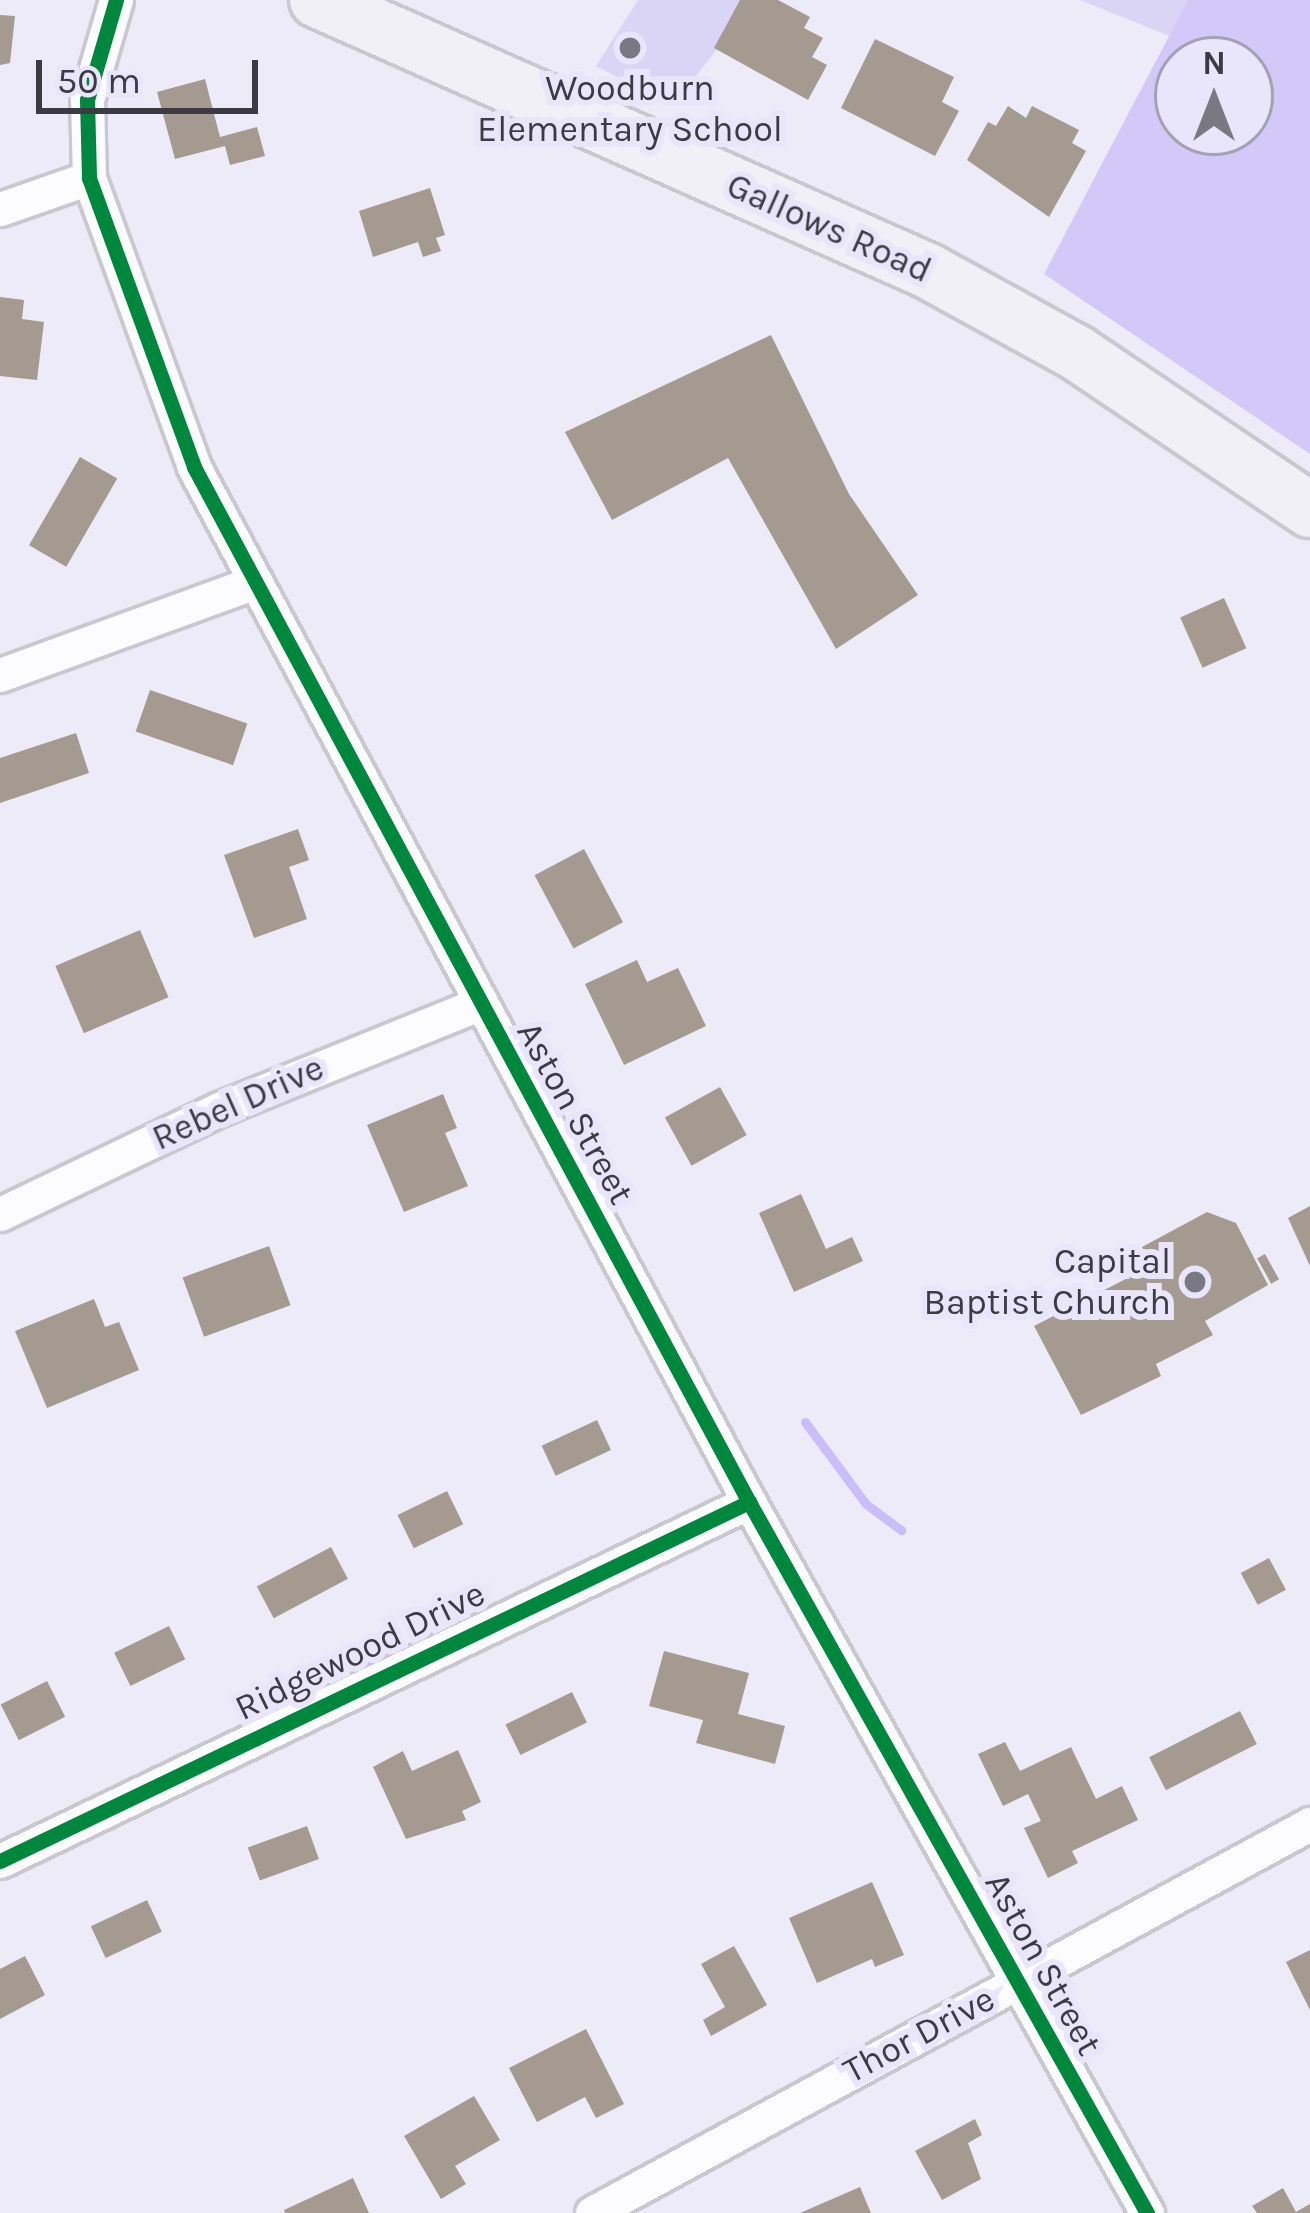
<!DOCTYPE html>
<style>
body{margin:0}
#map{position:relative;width:1310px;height:2213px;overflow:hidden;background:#ecebf7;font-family:Karla,sans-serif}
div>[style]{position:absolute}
.green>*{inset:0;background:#dbd5f5}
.forest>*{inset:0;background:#d3c9f9}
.stream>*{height:9px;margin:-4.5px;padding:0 4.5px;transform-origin:4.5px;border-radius:4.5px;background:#cabef8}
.building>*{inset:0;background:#a49a90;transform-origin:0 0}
.roads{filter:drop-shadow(3px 0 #c9c8d1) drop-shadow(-3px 0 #c9c8d1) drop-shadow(0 3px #c9c8d1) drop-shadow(0 -3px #c9c8d1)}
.street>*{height:33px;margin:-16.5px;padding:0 16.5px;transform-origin:16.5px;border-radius:16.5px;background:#fcfcfe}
.primary>*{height:54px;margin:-27px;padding:0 27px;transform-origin:27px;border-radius:27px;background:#f1f0f6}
.cycleway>*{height:15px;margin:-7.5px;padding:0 7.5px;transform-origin:7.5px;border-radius:7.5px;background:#00873e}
.dots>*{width:33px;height:33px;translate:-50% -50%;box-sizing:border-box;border:6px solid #e9e6fc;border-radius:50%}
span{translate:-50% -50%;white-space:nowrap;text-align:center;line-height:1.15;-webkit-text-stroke:12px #e9e6fc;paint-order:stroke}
.poi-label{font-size:36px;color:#3c3b44}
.right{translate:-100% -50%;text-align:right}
.street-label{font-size:36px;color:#3c3b44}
.north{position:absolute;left:1154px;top:36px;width:120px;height:120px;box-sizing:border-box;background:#e9e6fc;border:3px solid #a4a2b2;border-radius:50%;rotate:0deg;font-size:33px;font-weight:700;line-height:48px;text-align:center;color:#3c3b44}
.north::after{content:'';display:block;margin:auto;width:42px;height:54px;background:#7a7983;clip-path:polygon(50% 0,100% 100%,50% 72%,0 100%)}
.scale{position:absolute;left:36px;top:60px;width:222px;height:54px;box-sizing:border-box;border:6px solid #3c3b44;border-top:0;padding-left:15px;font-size:36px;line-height:42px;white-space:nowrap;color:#3c3b44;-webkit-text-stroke:9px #e9e6fc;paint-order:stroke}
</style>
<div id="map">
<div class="green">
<div style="clip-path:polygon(638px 0,755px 0,673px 106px,596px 66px)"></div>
<div style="clip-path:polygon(1080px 0,1191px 0,1172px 37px)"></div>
</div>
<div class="forest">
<div style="clip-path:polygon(evenodd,1188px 0,1310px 0,1310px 454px,1044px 274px,1188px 0,1178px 60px,1250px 60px,1250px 132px,1178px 132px,1178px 60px)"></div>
</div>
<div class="stream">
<div style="left:805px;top:1422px;width:102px;rotate:53.4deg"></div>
<div style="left:866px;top:1504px;width:44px;rotate:36.6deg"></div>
</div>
<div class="building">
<div style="clip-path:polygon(740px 0,778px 0,810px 17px,804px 28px,823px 38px,812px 57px,827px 65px,808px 100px,714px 48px)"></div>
<div style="clip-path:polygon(0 15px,15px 16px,10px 63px,0 65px)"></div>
<div style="clip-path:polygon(875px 39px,954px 77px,942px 102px,959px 111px,935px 156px,841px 108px)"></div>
<div style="clip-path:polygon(205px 79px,220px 137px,257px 127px,265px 156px,230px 165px,225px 146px,175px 159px,157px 92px)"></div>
<div style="clip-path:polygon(1008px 106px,1026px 118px,1032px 106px,1079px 130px,1072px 143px,1086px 151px,1049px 217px,967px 160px,988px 122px,996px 126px)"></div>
<div style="clip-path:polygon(430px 188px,445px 235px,436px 238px,441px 251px,423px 257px,418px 242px,373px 257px,359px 211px)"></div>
<div style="clip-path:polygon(0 297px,24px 300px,22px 319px,44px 322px,37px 380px,0 376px)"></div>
<div style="clip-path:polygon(771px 335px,849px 494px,918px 595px,836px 649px,728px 458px,612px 520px,565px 432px)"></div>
<div style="left:80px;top:457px;width:43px;height:102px;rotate:30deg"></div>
<div style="left:1224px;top:598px;width:55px;height:48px;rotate:66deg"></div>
<div style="left:150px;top:690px;width:103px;height:44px;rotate:19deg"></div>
<div style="clip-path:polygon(76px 733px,89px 773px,0 803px,0 758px)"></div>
<div style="clip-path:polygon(298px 829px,309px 860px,289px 867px,307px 919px,254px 938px,224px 855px)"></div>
<div style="left:584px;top:849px;width:83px;height:56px;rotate:62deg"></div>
<div style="left:140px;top:930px;width:73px;height:92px;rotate:67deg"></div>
<div style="clip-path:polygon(637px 960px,647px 982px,678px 968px,706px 1026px,624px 1065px,585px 984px)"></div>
<div style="left:720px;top:1087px;width:55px;height:63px;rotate:61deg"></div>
<div style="clip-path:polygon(443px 1094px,457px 1128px,445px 1133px,468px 1186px,404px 1212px,367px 1125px)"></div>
<div style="clip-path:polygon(801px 1194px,826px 1249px,852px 1237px,863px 1261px,794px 1292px,759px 1213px)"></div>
<div style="clip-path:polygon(1310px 1206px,1310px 1266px,1288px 1218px)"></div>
<div style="clip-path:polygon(1207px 1212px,1236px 1223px,1268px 1285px,1205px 1321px,1213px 1335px,1156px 1364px,1161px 1376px,1081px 1415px,1034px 1326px,1151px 1266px,1142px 1247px)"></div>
<div style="left:269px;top:1246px;width:63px;height:92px;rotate:70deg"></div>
<div style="left:1265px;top:1254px;width:29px;height:9px;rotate:61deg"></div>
<div style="clip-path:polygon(94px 1299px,105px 1327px,119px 1322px,139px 1370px,47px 1408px,15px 1331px)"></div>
<div style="left:597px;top:1420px;width:33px;height:61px;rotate:65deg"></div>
<div style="left:447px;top:1491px;width:37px;height:55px;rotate:64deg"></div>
<div style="left:331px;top:1547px;width:36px;height:84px;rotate:62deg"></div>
<div style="left:1269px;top:1558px;width:36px;height:32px;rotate:62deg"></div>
<div style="left:169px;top:1626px;width:37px;height:61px;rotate:64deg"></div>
<div style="clip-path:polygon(664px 1651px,749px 1673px,738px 1714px,785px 1726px,775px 1764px,696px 1743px,703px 1720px,649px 1706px)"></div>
<div style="left:47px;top:1681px;width:40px;height:52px;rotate:63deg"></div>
<div style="left:572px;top:1692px;width:34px;height:74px;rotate:64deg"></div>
<div style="left:1240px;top:1711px;width:37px;height:102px;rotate:63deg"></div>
<div style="clip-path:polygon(1005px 1742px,1020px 1771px,1071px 1747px,1096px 1799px,1122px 1786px,1138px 1820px,1072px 1851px,1078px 1863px,1048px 1878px,1024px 1828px,1041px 1821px,1028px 1794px,1003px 1806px,978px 1754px)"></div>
<div style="clip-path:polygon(458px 1750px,481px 1802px,462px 1811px,466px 1820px,406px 1839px,373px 1767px,403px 1751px,412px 1771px)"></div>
<div style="left:307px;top:1826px;width:35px;height:63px;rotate:70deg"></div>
<div style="clip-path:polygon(872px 1882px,904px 1955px,875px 1967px,872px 1959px,817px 1983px,789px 1918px)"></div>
<div style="left:147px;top:1900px;width:35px;height:62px;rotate:65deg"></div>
<div style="clip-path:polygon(734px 1946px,767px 2005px,711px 2036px,703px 2020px,725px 2007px,701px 1964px)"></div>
<div style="clip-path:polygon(1310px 1950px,1310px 2010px,1286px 1962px)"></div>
<div style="clip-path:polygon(25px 1956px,45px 1995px,0 2019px,0 1969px)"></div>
<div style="clip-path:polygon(586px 2029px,624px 2104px,596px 2118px,585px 2097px,537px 2122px,509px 2068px)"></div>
<div style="clip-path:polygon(474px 2096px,500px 2140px,455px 2166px,466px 2184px,441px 2199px,404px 2136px)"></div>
<div style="clip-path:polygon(975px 2119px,982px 2135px,968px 2143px,981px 2179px,942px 2200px,915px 2151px)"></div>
<div style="clip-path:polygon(353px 2178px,369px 2213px,285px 2213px,284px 2210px)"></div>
<div style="clip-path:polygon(860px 2187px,871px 2213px,800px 2213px)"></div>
<div style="clip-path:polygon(1283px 2188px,1296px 2212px,1310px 2204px,1310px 2213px,1257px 2213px,1252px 2206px)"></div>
</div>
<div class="roads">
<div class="street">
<div style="left:116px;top:0;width:104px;rotate:106.2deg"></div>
<div style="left:87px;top:100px;width:78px;rotate:88.5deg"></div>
<div style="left:89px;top:178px;width:307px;rotate:70deg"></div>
<div style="left:194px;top:467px;width:1174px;rotate:61.8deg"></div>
<div style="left:749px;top:1502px;width:815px;rotate:60.76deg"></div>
<div style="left:0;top:209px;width:94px;rotate:-19.2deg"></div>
<div style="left:0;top:675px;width:272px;rotate:-20deg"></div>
<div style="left:0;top:1214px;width:243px;rotate:-25.6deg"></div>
<div style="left:219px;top:1109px;width:283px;rotate:-22deg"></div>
<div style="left:0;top:1861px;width:831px;rotate:-25.61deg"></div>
<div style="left:592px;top:2213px;width:817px;rotate:-28.45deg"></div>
</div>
<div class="primary">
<div style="left:317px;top:0;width:668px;rotate:23.92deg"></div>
<div style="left:928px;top:271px;width:170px;rotate:28.8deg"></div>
<div style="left:1077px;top:353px;width:281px;rotate:34deg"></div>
</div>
</div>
<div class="cycleway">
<div style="left:116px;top:0;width:104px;rotate:106.2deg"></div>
<div style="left:87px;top:100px;width:78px;rotate:88.5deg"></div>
<div style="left:89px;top:178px;width:307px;rotate:70deg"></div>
<div style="left:194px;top:467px;width:1174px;rotate:61.8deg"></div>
<div style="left:749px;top:1502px;width:815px;rotate:60.76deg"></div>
<div style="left:0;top:1861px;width:831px;rotate:-25.61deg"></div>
</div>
<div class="dots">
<div style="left:630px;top:48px;background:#7a7983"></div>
<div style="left:1195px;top:1282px;background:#7a7983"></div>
</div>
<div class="poi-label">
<span style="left:630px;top:109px">Woodburn<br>Elementary School</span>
<span class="right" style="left:1171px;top:1282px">Capital<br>Baptist Church</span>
</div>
<div class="street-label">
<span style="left:829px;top:228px;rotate:24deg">Gallows Road</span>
<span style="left:238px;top:1103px;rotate:-24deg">Rebel Drive</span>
<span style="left:575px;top:1113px;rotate:61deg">Aston Street</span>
<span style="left:360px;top:1651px;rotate:-26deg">Ridgewood Drive</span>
<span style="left:1043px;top:1964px;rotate:61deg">Aston Street</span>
<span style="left:919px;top:2035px;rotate:-28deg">Thor Drive</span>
</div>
<div class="north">N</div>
<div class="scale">50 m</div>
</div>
